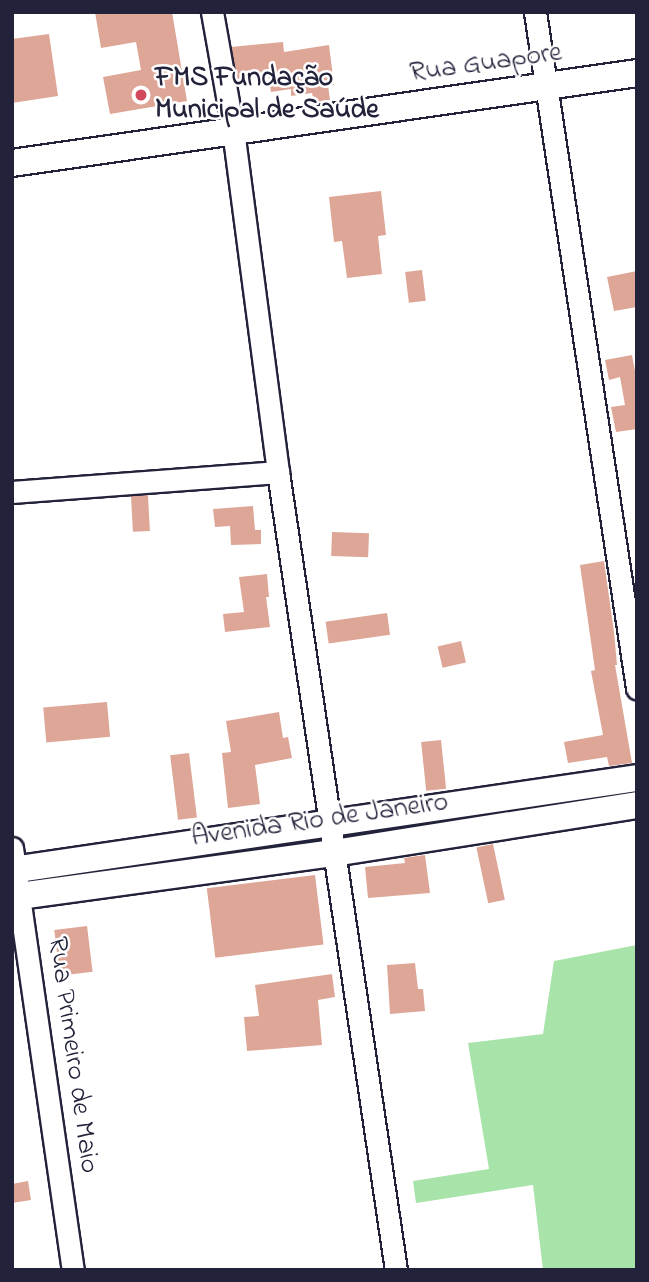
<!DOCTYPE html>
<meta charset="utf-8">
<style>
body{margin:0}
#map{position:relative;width:649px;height:1282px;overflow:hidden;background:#fff;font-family:"Indie Flower",sans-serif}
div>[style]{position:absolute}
.green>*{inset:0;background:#a8e3a9}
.building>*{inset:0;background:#dea697;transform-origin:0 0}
.roads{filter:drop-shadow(2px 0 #22223b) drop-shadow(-2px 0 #22223b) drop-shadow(0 2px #22223b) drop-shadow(0 -2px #22223b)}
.minor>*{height:21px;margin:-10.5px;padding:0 10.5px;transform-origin:10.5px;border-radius:10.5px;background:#fff}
.tertiary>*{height:26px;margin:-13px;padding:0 13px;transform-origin:13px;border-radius:13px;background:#fff}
.dots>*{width:19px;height:19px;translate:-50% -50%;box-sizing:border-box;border:4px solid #fff;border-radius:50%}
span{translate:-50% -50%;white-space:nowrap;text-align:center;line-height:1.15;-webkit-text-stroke:5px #fff;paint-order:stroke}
.street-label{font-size:28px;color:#22223b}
.poi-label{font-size:28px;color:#22223b;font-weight:700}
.left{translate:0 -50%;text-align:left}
.frame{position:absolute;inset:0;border:14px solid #22223b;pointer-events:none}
</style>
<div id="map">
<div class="green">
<div style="clip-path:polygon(637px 945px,637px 1270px,543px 1270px,533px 1185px,416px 1203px,413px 1181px,489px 1169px,468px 1043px,543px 1034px,554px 961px)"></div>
</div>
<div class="building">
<div style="clip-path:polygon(95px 12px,172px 12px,187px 101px,110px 114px,103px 77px,141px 70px,136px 42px,101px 48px)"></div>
<div style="clip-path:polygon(49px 34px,58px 96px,12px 103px,12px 39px)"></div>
<div style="clip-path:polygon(283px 42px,284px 52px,329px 45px,334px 85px,328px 85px,330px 100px,314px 102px,312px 93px,291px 96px,291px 89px,271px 92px,268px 74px,237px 79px,231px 47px)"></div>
<div style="clip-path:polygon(381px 191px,386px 235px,378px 236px,382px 274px,347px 278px,342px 241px,334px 242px,329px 197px)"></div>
<div style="left:422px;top:270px;width:31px;height:17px;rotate:83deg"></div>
<div style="clip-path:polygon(637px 271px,637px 307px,614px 311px,607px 277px)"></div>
<div style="clip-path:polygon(632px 355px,637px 381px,637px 429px,616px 432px,611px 407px,625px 405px,620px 377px,609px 380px,605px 360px)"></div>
<div style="left:148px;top:495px;width:36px;height:17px;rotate:87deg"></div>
<div style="clip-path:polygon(253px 506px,255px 530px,261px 530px,261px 544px,231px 545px,230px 526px,215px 527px,213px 509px)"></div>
<div style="left:332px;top:532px;width:37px;height:24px;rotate:2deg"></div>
<div style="clip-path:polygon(604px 561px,614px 632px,617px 665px,615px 665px,632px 763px,609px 766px,607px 757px,568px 763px,564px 742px,603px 735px,591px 671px,595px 670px,580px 565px)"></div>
<div style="clip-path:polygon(267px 574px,269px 597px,266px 597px,270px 627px,225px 632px,223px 614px,244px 612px,239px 577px)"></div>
<div style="left:387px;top:613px;width:22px;height:62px;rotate:82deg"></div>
<div style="left:461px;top:641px;width:22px;height:24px;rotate:77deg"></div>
<div style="left:107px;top:702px;width:35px;height:64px;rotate:85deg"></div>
<div style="clip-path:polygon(279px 712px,283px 738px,288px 737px,292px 758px,255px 765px,260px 804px,228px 808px,222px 753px,231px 752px,226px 721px)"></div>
<div style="left:441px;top:740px;width:49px;height:20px;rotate:84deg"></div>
<div style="left:189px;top:753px;width:65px;height:19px;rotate:83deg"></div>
<div style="left:493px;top:844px;width:57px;height:17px;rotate:78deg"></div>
<div style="clip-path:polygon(425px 855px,430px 893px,368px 898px,365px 867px,405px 863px,404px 858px)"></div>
<div style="left:315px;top:875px;width:70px;height:109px;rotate:83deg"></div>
<div style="left:87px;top:926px;width:46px;height:33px;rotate:83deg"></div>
<div style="clip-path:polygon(415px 963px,418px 989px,423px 989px,425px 1011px,390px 1014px,387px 965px)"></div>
<div style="clip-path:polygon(332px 974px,335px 997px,318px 1000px,322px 1045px,247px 1051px,244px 1017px,259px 1016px,255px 985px)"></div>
<div style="clip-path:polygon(28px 1181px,31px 1200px,12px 1203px,12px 1184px)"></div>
</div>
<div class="roads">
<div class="minor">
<div style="left:212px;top:12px;width:120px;rotate:79.9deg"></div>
<div style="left:233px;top:130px;width:345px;rotate:82.5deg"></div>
<div style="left:278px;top:472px;width:807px;rotate:81.59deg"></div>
<div style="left:535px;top:12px;width:684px;rotate:81.42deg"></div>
<div style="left:12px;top:492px;width:267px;rotate:-4.3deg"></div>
<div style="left:12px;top:848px;width:426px;rotate:81.8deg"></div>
</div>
<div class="tertiary">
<div style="left:12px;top:163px;width:631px;rotate:-8.19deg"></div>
<div style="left:12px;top:870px;width:632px;rotate:-8.37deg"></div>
<div style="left:12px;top:897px;width:325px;rotate:-7.8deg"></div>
<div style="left:334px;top:853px;width:307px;rotate:-9deg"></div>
</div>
</div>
<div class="dots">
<div style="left:141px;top:95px;background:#d1495b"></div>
</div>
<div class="street-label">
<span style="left:486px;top:64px;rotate:-8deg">Rua Guapore</span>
<span style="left:320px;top:821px;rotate:-8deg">Avenida Rio de Janeiro</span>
<span style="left:72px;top:1055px;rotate:82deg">Rua Primeiro de Maio</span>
</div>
<div class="poi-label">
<span class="left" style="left:155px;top:95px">FMS Fundação<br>Municipal de Saúde</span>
</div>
<div class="frame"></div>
</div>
